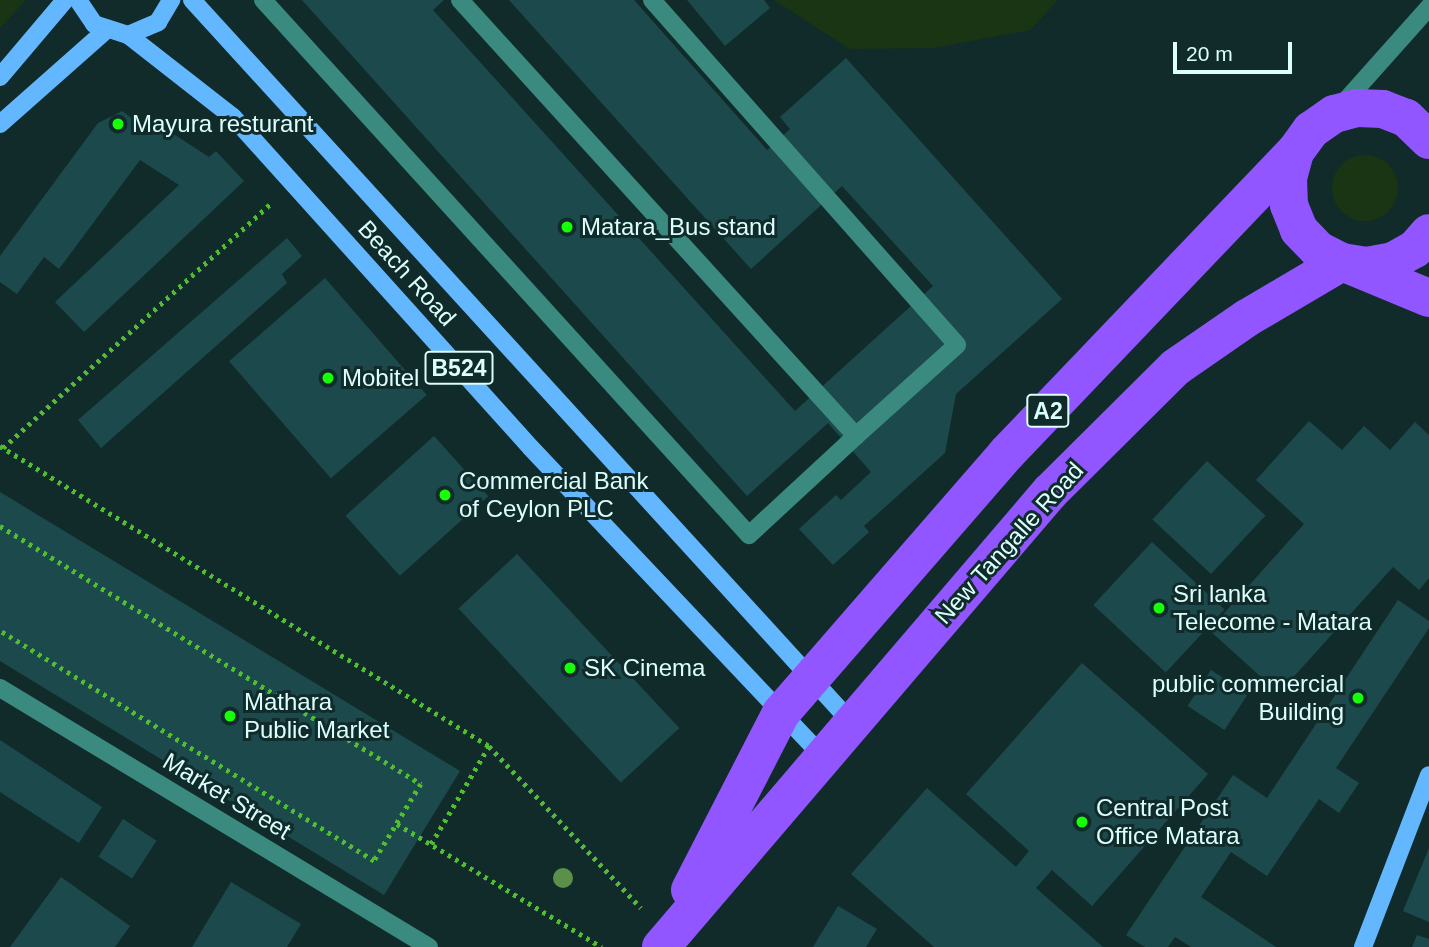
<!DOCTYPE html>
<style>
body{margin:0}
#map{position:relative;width:1429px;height:947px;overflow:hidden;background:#112b2b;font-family:Arial,sans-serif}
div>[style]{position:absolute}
.green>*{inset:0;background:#1a3514}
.round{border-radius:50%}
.building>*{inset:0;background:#1c4a4c;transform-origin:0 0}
.path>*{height:4.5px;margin-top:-2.25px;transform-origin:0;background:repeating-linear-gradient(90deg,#50be2f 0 3.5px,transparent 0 8.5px)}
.minor>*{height:18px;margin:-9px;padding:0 9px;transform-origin:9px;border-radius:9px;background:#3b8a80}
.major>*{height:18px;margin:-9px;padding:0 9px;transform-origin:9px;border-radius:9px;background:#62b7ff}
.highway>*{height:38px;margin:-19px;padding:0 19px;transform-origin:19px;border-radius:19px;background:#9156ff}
.trees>*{width:20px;height:20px;margin:-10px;border-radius:50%;background:#5b904a}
.dots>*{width:19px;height:19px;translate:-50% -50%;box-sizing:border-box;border:4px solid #112b2b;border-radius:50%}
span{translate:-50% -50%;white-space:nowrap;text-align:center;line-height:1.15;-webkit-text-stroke:6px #112b2b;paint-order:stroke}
.shield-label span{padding:2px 5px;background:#112b2b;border:2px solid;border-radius:5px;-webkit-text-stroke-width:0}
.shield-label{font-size:23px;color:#dbfffd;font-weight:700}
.poi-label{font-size:24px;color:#dbfffd}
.left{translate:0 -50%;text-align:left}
.right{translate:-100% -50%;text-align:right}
.street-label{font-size:24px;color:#dbfffd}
.scale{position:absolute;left:1173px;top:42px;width:119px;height:32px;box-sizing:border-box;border:4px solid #dbfffd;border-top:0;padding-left:9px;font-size:21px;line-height:24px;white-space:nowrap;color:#dbfffd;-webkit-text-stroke:5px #112b2b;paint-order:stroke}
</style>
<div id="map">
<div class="green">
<div style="clip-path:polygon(0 0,26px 0,0 28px)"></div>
<div style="clip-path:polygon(774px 0,1058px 0,1030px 30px,932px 48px,850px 49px)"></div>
<div class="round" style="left:1332px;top:155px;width:66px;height:66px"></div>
</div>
<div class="building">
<div style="clip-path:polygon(302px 0,444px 0,433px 10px,795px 411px,933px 286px,842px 186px,751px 269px,509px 0,634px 0,767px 150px,790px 129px,780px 117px,846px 58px,1062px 299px,956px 394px,945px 453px,864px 526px,869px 532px,833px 565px,799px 529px,836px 495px,841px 500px,871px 472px,828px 423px,747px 496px)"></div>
<div style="clip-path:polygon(687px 0,764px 0,770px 8px,725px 46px)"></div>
<div style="clip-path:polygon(122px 111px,149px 131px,155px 122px,209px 157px,216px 151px,244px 181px,84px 332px,55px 302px,179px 185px,140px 160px,59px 269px,44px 257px,17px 294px,0 282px,0 256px,98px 123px)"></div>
<div style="clip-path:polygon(287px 238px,302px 256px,282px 274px,287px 283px,101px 448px,78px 420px)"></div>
<div style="left:325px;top:278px;width:155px;height:127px;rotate:49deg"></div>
<div style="clip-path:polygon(1309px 421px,1342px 450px,1364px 426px,1390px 450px,1415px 422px,1429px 435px,1429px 578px,1419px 590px,1393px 567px,1279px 693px,1209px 630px,1304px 524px,1256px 480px)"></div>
<div style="left:434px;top:436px;width:81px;height:119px;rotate:48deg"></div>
<div style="left:1207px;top:461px;width:80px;height:80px;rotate:43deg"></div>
<div style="clip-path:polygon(0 492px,460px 771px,384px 895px,0 661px)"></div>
<div style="left:1152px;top:542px;width:99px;height:86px;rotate:43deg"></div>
<div style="left:517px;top:554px;width:238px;height:80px;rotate:47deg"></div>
<div style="clip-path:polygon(1398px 600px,1429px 621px,1429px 628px,1336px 768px,1359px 783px,1339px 813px,1319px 799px,1267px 876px,1231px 852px,1201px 897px,1276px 947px,1191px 947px,1175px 937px,1168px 947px,1145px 947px,1126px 935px,1233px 775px,1267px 798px)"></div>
<div style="clip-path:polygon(1082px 663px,1208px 774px,1092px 906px,1052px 870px,1036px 888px,1103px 947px,934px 947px,851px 874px,927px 788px,1016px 867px,1029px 851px,966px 794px)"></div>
<div style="left:1211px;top:670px;width:44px;height:43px;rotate:33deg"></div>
<div style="clip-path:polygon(0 740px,102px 807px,79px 843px,0 792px)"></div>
<div style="left:123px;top:819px;width:40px;height:45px;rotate:33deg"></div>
<div style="clip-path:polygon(1429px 848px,1429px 922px,1403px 911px)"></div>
<div style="clip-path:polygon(61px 877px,130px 926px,115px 947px,10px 947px)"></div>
<div style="clip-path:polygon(231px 882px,301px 924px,287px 947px,192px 947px)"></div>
<div style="clip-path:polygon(838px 906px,877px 929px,866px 947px,813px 947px)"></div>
<div style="clip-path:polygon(1417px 935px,1429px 939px,1429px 947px,1412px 947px)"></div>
</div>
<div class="path">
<div style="left:0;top:446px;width:574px;rotate:31.53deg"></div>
<div style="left:489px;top:746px;width:222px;rotate:46.8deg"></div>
<div style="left:3px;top:448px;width:363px;rotate:-42.4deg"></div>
<div style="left:0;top:526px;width:494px;rotate:31.5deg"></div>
<div style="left:421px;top:784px;width:90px;rotate:121.4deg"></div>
<div style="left:374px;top:861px;width:439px;rotate:-148.4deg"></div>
<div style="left:397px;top:824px;width:239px;rotate:31deg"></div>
<div style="left:431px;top:844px;width:114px;rotate:-59.4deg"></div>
</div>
<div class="minor">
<div style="left:263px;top:0;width:723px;rotate:47.75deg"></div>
<div style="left:749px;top:535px;width:146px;rotate:-42.8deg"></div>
<div style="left:856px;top:436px;width:589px;rotate:-132.25deg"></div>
<div style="left:652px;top:0;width:460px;rotate:48.5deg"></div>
<div style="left:957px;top:345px;width:136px;rotate:138deg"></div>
<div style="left:1340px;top:107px;width:134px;rotate:-48.3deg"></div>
<div style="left:0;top:688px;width:501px;rotate:31.12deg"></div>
</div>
<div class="major">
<div style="left:78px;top:0;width:29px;rotate:56deg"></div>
<div style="left:94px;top:24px;width:36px;rotate:18deg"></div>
<div style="left:128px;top:35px;width:33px;rotate:-23deg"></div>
<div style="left:158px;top:22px;width:26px;rotate:-59deg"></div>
<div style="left:192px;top:0;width:979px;rotate:47.61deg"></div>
<div style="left:128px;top:35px;width:133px;rotate:38deg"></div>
<div style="left:233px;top:117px;width:445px;rotate:48deg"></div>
<div style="left:531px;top:448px;width:425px;rotate:46.6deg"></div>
<div style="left:0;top:77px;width:101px;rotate:-49.8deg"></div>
<div style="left:0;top:124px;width:140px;rotate:-41.5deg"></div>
<div style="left:1363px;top:947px;width:184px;rotate:-69deg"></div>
</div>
<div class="highway">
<div style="left:1429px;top:140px;width:32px;rotate:-136deg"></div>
<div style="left:1406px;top:118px;width:25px;rotate:-159deg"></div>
<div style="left:1383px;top:109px;width:26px;rotate:-178deg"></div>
<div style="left:1357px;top:108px;width:24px;rotate:165deg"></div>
<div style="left:1334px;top:114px;width:28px;rotate:145deg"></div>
<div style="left:1311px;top:130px;width:27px;rotate:126deg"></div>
<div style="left:1295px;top:152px;width:27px;rotate:105deg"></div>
<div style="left:1288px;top:178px;width:27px;rotate:88deg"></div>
<div style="left:1289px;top:205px;width:27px;rotate:68deg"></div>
<div style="left:1299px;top:230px;width:28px;rotate:46deg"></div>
<div style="left:1318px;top:250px;width:27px;rotate:27deg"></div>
<div style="left:1342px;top:262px;width:25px;rotate:9deg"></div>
<div style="left:1367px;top:266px;width:26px;rotate:-11deg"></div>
<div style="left:1393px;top:261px;width:25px;rotate:-29deg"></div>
<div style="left:1415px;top:249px;width:21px;rotate:-49deg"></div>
<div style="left:690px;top:890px;width:199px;rotate:-62.8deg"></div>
<div style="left:781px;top:713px;width:344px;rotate:-49deg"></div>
<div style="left:1007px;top:453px;width:417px;rotate:-46.3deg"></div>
<div style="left:661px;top:947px;width:599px;rotate:-49.47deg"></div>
<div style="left:1050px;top:492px;width:177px;rotate:-44.8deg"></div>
<div style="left:1176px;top:367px;width:86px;rotate:-34.6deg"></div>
<div style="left:1247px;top:318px;width:110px;rotate:-30.5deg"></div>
<div style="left:1342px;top:262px;width:94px;rotate:22.5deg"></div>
</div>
<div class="trees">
<div style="left:563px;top:878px"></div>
</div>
<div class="dots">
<div style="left:118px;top:124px;background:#17ff07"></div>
<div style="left:567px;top:227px;background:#17ff07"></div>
<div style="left:328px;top:378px;background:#17ff07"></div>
<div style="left:445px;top:495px;background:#17ff07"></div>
<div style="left:1159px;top:608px;background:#17ff07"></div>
<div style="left:570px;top:668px;background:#17ff07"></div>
<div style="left:1358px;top:698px;background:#17ff07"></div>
<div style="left:230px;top:716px;background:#17ff07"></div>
<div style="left:1082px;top:822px;background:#17ff07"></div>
</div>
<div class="shield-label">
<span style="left:459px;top:368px">B524</span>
<span style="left:1048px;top:411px">A2</span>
</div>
<div class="poi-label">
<span class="left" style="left:132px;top:124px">Mayura resturant</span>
<span class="left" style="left:581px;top:227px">Matara_Bus stand</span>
<span class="left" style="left:342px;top:378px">Mobitel</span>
<span class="left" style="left:459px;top:495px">Commercial Bank<br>of Ceylon PLC</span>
<span class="left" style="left:1173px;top:608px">Sri lanka<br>Telecome - Matara</span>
<span class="left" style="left:584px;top:668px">SK Cinema</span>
<span class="right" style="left:1344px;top:698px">public commercial<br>Building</span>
<span class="left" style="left:244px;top:716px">Mathara<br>Public Market</span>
<span class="left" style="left:1096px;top:822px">Central Post<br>Office Matara</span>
</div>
<div class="street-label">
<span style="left:407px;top:273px;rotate:48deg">Beach Road</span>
<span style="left:1009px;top:543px;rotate:-48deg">New Tangalle Road</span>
<span style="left:227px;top:796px;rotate:31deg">Market Street</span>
</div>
<div class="scale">20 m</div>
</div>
